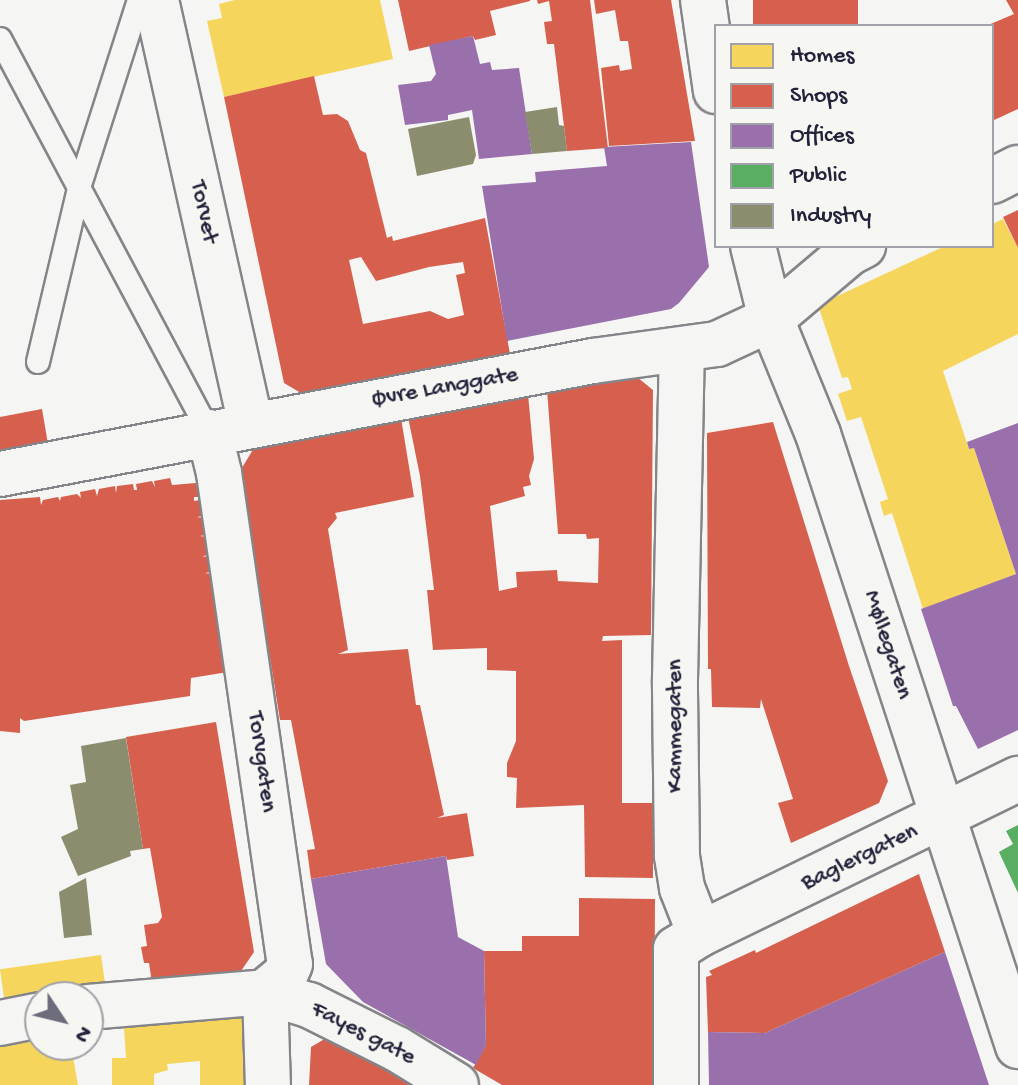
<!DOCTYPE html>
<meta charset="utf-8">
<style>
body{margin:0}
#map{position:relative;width:1018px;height:1085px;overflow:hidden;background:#f5f5f3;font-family:"Gochi Hand",sans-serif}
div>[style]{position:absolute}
.homes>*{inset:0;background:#f6d55c;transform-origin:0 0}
.shops>*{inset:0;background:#d6604d;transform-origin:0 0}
.offices>*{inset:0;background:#9970ab}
.public>*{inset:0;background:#5aae61}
.industry>*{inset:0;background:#8c8c6e}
.roads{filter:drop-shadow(2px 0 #858589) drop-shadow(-2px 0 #858589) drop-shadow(0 2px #858589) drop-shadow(0 -2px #858589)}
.lane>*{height:22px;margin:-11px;padding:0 11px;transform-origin:11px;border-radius:11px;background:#f5f5f3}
.street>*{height:44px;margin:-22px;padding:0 22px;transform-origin:22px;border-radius:22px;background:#f5f5f3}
span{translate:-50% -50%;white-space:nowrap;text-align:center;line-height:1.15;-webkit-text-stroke:8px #f6f6f2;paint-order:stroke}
.street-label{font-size:24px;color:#22223b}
.legend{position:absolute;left:714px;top:24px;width:280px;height:224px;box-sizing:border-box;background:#f6f6f2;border:2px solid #a1a1a9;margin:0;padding:10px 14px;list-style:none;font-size:24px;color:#22223b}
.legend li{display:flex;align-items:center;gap:16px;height:40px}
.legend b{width:40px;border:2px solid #a1a1a9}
.north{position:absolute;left:24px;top:981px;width:80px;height:80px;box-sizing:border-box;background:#f6f6f2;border:2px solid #a1a1a9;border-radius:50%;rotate:125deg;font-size:22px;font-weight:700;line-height:32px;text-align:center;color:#22223b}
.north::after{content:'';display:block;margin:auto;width:28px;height:36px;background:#6c6c7b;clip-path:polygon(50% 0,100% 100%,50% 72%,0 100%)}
</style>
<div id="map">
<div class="homes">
<div style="clip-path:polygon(235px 0,380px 0,393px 59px,224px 97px,207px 21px,222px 18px,219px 4px)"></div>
<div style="clip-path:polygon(1003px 219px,1018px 248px,1018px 334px,943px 371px,969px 449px,974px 448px,1016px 574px,923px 609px,892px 513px,884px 516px,880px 502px,888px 499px,861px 417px,847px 421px,838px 394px,852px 389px,848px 377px,842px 378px,818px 305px,945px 246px,992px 246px,992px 224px)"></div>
<div style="left:101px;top:955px;width:35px;height:102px;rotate:82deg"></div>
<div style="clip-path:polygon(235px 1006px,248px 1018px,244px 1085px,200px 1085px,200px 1061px,167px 1064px,168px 1070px,154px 1074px,154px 1085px,112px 1085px,112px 1058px,126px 1058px,123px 1013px)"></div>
<div style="clip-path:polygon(40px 1029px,40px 1045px,71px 1045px,78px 1085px,0 1085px,0 1034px)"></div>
</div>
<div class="shops">
<div style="clip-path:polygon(398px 0,530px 0,530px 1px,490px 11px,496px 35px,475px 40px,473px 36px,409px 51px)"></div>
<div style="clip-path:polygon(537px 0,590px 0,608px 148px,567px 151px,554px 44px,547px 44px,544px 22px,552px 21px,549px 1px,538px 4px)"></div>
<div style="clip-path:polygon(594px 0,671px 0,695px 141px,609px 146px,601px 68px,619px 65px,620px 71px,632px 69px,628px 41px,620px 41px,615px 10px,596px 14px)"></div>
<div style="left:753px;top:0;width:105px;height:26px"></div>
<div style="clip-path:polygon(1006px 0,1018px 0,1018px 109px,992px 121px,992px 26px,986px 26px,1014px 14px)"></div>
<div style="clip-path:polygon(evenodd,314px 76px,323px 115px,337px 114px,348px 121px,360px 150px,366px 153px,387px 238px,392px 236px,393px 241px,485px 218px,510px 354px,306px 396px,284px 383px,224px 97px,314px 76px,361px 257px,376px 281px,429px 267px,463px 262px,465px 273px,456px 275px,464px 315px,448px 319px,430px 311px,363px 324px,349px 260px,361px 257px)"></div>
<div style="clip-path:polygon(1018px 210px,1018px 248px,1003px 217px)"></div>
<div style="clip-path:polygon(632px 373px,653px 390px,651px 635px,603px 636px,602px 641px,622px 640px,622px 803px,653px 803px,653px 878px,585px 877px,584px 805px,516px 808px,517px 778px,507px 777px,507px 763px,516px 741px,516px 671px,487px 670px,487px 648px,433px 650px,427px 590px,434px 590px,420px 476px,408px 417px,528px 394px,534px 459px,529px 476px,531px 485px,523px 487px,525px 496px,490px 506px,499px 591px,517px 587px,516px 572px,557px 570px,558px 581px,598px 583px,599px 538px,587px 539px,586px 534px,558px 534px,547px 390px)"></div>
<div style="clip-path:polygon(42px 409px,49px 450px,0 459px,0 417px)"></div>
<div style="clip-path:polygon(401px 418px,414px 497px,335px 513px,337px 518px,328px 529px,348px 650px,338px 654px,408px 649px,416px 705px,420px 705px,444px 815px,437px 818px,467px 813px,474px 856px,447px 860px,446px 856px,311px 879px,307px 850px,315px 849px,291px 720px,280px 720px,240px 471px,254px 448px)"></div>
<div style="clip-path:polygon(773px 422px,849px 666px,888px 781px,879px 803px,791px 843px,778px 803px,793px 799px,761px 699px,760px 708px,712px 707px,711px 669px,708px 669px,707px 433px)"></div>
<div style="clip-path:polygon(170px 478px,172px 485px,196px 483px,199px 497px,194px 497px,194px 501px,200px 500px,203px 516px,197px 517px,203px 518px,205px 535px,200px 536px,206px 537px,209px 554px,202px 557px,209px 556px,211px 572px,205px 573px,211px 574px,234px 671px,191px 678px,190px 696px,24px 721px,20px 718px,20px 733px,0 731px,0 500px,40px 497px,41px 505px,43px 500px,58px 497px,60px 501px,61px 497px,77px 494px,81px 498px,80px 492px,95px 489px,97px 496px,99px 489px,115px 486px,116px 493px,117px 486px,133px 484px,134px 490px,137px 490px,136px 484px,152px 481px,155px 487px,154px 481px)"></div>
<div style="clip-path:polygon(216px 722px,254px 952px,241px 971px,152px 983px,149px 963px,144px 963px,141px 947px,147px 946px,144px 925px,158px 923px,162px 917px,150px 848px,143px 849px,126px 737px)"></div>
<div style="clip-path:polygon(919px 874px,945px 952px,765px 1033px,708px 1032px,706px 977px,712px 975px,709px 971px,755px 950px,756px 953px)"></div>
<div style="clip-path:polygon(579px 898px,655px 899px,654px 1085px,502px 1085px,473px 1068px,486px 1045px,484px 951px,522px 951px,522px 936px,579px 936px)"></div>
<div style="clip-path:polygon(328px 1037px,330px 1042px,388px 1071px,402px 1065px,434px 1085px,309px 1085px,311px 1047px)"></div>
</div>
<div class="offices">
<div style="clip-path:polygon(473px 36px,480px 64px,490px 62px,492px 70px,519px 68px,532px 154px,479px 159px,472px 110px,448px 115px,448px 120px,405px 125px,398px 85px,431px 81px,436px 74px,429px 45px)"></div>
<div style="clip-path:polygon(691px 142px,709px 267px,679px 303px,671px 309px,507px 341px,482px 186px,536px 182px,535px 172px,607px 166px,604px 147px)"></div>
<div style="clip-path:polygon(1018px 423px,1018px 730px,978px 749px,956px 706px,953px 706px,921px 609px,1016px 574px,974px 448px,969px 449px,967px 442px)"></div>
<div style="clip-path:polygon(446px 856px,458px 937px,484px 951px,486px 1045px,476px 1065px,363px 1002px,326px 964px,311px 879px)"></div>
<div style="clip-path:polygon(945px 952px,989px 1085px,709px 1085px,708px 1032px,765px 1033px)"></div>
</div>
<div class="public">
<div style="clip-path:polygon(1018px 825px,1018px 893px,999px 852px,1013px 844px,1006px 831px)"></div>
</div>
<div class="industry">
<div style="clip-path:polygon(557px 107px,559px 125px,564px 126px,567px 151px,532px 154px,525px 112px)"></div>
<div style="clip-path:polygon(469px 117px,476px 155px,473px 164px,417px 176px,408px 129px)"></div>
<div style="clip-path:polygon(126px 738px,143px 849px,130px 851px,131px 856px,78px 876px,61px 837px,78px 829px,70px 785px,86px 782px,81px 746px)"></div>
<div style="clip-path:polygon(86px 878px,92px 935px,64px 938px,59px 892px)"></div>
</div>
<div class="roads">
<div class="lane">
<div style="left:0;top:39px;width:445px;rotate:62deg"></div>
<div style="left:38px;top:362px;width:179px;rotate:-76.7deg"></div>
<div style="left:79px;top:188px;width:197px;rotate:-72.3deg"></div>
</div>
<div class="street">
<div style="left:156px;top:0;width:435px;rotate:77.4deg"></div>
<div style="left:703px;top:0;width:92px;rotate:81.9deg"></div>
<div style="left:992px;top:181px;width:29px;rotate:-27deg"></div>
<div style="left:753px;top:246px;width:75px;rotate:76.1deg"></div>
<div style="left:771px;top:319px;width:124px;rotate:67.8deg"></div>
<div style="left:818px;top:434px;width:644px;rotate:71.9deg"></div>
<div style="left:209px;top:432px;width:42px;rotate:76.3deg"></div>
<div style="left:219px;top:473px;width:496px;rotate:81.8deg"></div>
<div style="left:290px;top:964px;width:12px;rotate:114deg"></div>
<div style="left:285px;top:975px;width:26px;rotate:140deg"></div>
<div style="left:265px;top:992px;width:93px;rotate:88.2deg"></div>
<div style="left:0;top:474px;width:604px;rotate:-10.79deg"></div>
<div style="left:593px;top:361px;width:125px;rotate:-7.8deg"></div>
<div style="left:717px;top:344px;width:60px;rotate:-24.8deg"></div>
<div style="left:771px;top:319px;width:102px;rotate:-40.2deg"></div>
<div style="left:849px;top:253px;width:16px;rotate:-27deg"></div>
<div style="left:700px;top:934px;width:354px;rotate:-26deg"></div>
<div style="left:88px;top:1007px;width:178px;rotate:-4.8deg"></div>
<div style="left:265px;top:992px;width:46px;rotate:16.5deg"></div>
<div style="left:309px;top:1005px;width:98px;rotate:26.6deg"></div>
<div style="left:397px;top:1049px;width:69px;rotate:31.4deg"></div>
<div style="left:0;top:1023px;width:41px;rotate:-11.3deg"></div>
<div style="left:676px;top:1085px;width:136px;rotate:-90deg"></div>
<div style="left:676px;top:949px;width:28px;rotate:-32deg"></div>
<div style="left:700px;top:934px;width:49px;rotate:-111.4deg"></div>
<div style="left:682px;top:888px;width:33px;rotate:-99deg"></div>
<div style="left:677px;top:855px;width:176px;rotate:-90.7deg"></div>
<div style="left:675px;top:679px;width:329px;rotate:-88.8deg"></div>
</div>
</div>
<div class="street-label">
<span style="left:203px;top:212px;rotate:78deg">Torvet</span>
<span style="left:445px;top:388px;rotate:-10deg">Øvre Langgate</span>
<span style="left:887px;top:645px;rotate:72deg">Møllegaten</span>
<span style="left:676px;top:726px;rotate:-90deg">Kammegaten</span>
<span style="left:261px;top:762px;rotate:82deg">Torvgaten</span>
<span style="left:860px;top:858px;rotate:-26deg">Baglergaten</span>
<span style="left:363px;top:1034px;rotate:27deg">Fayes gate</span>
</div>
<ul class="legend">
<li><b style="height:22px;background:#f6d55c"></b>Homes</li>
<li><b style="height:22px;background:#d6604d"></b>Shops</li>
<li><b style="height:22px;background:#9970ab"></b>Offices</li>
<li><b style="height:22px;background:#5aae61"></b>Public</li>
<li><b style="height:22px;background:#8c8c6e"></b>Industry</li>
</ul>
<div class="north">N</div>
</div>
